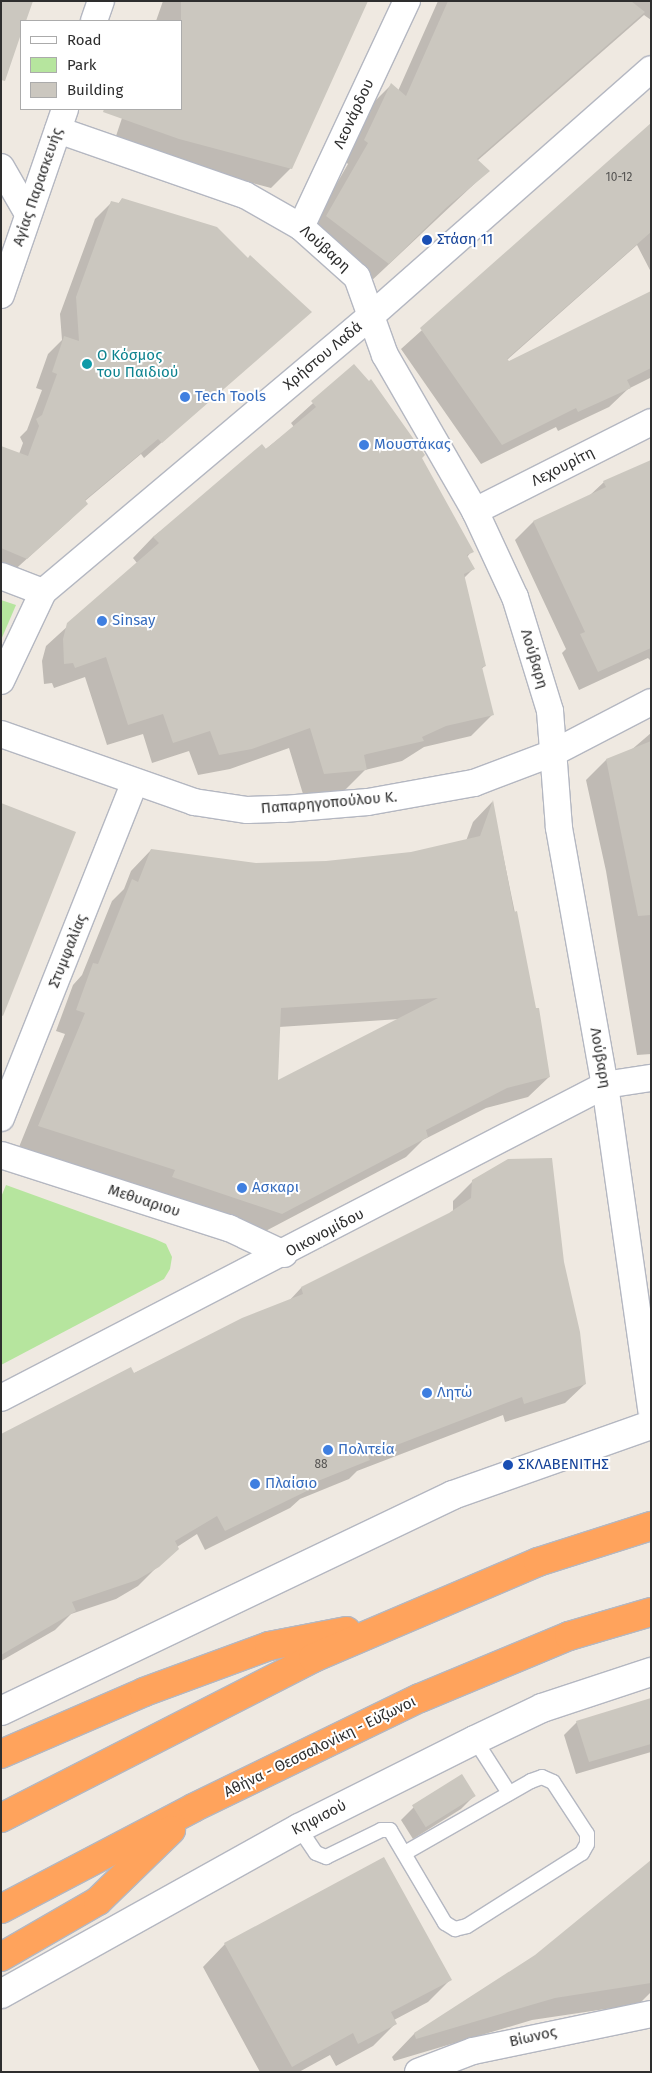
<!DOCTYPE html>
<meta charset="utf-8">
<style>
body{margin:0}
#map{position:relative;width:652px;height:2073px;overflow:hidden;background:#efe9e1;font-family:"Fira Sans",sans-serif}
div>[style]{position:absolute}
.green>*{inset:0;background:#b6e59e}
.shadow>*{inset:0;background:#0003}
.building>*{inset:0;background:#cbc7bf;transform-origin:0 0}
.roads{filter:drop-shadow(1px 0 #b4b7c1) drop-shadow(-1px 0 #b4b7c1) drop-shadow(0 1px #b4b7c1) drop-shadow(0 -1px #b4b7c1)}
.lane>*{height:14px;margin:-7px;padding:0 7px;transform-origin:7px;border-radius:7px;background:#fff}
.street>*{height:26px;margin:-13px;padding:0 13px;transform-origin:13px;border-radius:13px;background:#fff}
.secondary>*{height:28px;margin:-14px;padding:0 14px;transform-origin:14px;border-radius:14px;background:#fff}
.highway>*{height:28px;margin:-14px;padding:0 14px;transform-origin:14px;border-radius:14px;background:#ffa35c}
.dots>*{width:14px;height:14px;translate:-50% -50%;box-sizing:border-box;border:2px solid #fff;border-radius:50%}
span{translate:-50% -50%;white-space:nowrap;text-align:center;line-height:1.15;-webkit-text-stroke:4px #fff;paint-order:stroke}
.number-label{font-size:12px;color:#555452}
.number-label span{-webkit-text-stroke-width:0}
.street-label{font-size:15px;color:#2e2e2e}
.transit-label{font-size:15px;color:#164399}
.left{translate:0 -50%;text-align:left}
.culture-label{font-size:15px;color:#0d838f}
.shop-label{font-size:15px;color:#366cbe}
.frame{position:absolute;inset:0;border:2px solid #2e2e2e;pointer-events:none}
.legend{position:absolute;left:20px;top:20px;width:162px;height:90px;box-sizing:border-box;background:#fff;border:1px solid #ababab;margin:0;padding:6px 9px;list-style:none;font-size:15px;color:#2e2e2e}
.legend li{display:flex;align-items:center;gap:10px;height:25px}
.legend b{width:25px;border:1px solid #ababab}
</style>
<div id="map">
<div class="green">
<div style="clip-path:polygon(1px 600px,16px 605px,1px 640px)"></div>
<div style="clip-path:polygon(6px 1185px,155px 1239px,166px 1244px,172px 1257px,170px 1269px,164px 1279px,1px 1365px,1px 1197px)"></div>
</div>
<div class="shadow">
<div style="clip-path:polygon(163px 1px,367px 1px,291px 168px,271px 188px,160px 158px,114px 142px,125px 109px,181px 109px,181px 21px,156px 21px)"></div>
<div style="clip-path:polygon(438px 1px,651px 1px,651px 20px,644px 15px,477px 161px,488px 171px,368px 284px,306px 237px,348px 164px,345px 161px,371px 105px,391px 85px,398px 91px)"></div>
<div style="clip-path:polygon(650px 125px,651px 272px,637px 245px,507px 360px,509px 363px,651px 293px,651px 380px,650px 378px,628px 389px,609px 407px,558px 431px,556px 427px,481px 464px,401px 349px)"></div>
<div style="clip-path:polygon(122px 199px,247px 260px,310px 312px,144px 458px,141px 454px,85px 501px,70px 520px,10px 574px,1px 571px,1px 448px,19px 454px,23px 443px,20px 437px,27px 430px,42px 390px,36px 388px,48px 354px,62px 340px,60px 314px,95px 219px,112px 202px,118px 204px)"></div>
<div style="clip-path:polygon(354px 366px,420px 458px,472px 551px,467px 557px,473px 569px,464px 578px,485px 666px,481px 669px,492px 715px,471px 736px,424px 747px,402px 761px,365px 770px,345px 790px,303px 794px,289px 748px,230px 769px,198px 775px,189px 751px,152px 763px,143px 734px,107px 745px,85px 677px,54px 688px,52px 683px,44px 684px,42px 661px,46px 646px,137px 563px,133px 558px,153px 537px,294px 427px,291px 423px)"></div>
<div style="clip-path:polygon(651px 462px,651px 661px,648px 658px,579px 690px,562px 653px,566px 649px,515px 540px,533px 522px,589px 496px,604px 482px)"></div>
<div style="clip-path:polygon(651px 733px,651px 1054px,637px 1055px,606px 871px,586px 780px,606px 760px,630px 751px)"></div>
<div style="clip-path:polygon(evenodd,492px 802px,549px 1077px,528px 1097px,486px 1108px,423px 1140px,406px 1157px,260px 1234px,153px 1198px,155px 1190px,19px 1147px,65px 1034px,56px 1031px,73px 985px,82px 975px,112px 901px,124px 889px,131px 871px,151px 850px,256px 864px,326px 862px,411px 853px,466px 841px,473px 822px,492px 802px,400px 1019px,277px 1082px,279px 1027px,400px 1019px)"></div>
<div style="clip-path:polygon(473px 1181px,563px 1262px,585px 1384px,565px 1403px,505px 1422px,503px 1415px,357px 1471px,349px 1479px,300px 1499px,290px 1508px,205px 1550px,197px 1534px,177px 1547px,138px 1586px,116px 1599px,71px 1614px,55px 1630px,1px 1661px,1px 1435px,288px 1302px,301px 1288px,453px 1213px,453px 1201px)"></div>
<div style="clip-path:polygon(651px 1699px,651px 1752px,576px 1774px,564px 1735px,577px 1722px)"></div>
<div style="clip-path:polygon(474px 1796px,461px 1809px,413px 1839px,401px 1820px,414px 1807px)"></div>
<div style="clip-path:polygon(651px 1870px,651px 1992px,639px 2004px,532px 2020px,394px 2061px,392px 2057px,414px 2034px,536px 1956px)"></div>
<div style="clip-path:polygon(225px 1944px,450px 1980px,428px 2002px,394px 2020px,396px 2023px,373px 2046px,336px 2066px,330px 2055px,299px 2072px,260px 2072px,203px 1967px)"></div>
</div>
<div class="building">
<div style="clip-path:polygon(1px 1px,33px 1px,26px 21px,21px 21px,21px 34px,5px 81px,1px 80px)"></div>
<div style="clip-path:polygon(181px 1px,368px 1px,292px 169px,179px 139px,103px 112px,104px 109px,181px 109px)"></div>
<div style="clip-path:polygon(448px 1px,631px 1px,645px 12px,477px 159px,490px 171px,447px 207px,389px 264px,326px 216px,368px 143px,364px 140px,391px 83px,406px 96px)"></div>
<div style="clip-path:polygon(651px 123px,651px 232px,507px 359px,509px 361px,651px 291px,651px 368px,627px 380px,631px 388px,578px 412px,576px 408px,502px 445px,420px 328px)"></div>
<div style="clip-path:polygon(122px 198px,217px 227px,248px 258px,250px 255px,312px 312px,162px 443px,158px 439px,85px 500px,88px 504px,27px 559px,1px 548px,1px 446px,28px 456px,39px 426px,36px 419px,42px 415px,57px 374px,52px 372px,64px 336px,79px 341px,76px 297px,111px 201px,119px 203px)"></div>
<div style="clip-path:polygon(354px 364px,369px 381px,371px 379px,425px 455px,422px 458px,474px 552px,467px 555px,475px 569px,464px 574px,486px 666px,482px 667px,494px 715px,446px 726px,422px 737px,424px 741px,367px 754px,364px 755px,367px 770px,324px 774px,310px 728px,252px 749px,219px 755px,210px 731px,173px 743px,163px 714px,128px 725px,106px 657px,75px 668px,73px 663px,64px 664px,63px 639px,67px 623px,159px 543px,153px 537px,262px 444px,266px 449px,316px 407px,311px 401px)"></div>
<div style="clip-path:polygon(651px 460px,651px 648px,598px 672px,580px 634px,585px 632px,533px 521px,606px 487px,603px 481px)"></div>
<div style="clip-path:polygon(651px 741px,651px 915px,638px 916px,606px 759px)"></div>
<div style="clip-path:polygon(evenodd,493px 800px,514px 912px,517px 911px,536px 1008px,539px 1008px,550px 1077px,507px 1088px,426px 1130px,428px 1137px,282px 1214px,172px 1177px,175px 1170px,38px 1126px,85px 1013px,76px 1010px,93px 963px,98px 964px,132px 879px,138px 882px,151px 849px,256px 863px,326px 861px,411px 852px,480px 836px,493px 800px,438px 998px,278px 1080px,281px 1008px,438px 998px)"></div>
<div style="clip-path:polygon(1px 803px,76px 832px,3px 1016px,1px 1015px)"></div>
<div style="clip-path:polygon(552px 1158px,564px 1262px,580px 1332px,586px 1384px,524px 1404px,522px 1397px,368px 1456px,370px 1460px,308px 1485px,311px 1489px,225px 1531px,217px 1516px,175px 1541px,179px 1549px,159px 1567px,137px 1580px,72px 1602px,76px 1611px,1px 1655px,1px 1434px,131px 1367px,134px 1373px,242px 1318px,303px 1294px,301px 1287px,449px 1213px,471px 1198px,472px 1180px,508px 1159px)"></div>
<div style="clip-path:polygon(651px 1698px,651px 1744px,589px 1762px,576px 1721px)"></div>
<div style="left:462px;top:1774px;width:26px;height:59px;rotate:58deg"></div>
<div style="clip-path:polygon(384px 1857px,452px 1980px,391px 2012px,397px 2024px,358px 2044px,353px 2033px,292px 2067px,224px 1943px)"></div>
<div style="clip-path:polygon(651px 1860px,651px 1983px,555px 1998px,416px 2039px,414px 2033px,535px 1955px)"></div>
</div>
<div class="roads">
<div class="lane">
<div style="left:475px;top:1740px;width:63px;rotate:57.3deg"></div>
<div style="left:299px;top:1828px;width:30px;rotate:56deg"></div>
<div style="left:316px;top:1853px;width:11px;rotate:22deg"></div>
<div style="left:326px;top:1857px;width:61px;rotate:-26.1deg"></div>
<div style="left:381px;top:1830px;width:9px"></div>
<div style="left:390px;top:1830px;width:108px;rotate:59.4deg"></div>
<div style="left:445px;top:1923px;width:12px;rotate:31deg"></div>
<div style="left:455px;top:1929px;width:12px;rotate:-14deg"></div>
<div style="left:467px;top:1926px;width:136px;rotate:-32.4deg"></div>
<div style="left:582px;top:1853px;width:10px;rotate:-61deg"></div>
<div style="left:587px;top:1844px;width:10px;rotate:-90deg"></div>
<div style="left:587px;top:1834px;width:62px;rotate:-123.2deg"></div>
<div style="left:553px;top:1782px;width:12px;rotate:-156deg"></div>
<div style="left:542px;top:1777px;width:12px;rotate:160deg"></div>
<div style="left:531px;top:1781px;width:145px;rotate:150.3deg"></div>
</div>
<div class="street">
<div style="left:94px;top:21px;width:21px;rotate:-71deg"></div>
<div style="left:58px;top:130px;width:198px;rotate:19.2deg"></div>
<div style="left:245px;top:195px;width:64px;rotate:29.7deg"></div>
<div style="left:301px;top:227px;width:75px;rotate:41.8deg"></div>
<div style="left:357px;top:277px;width:83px;rotate:70.3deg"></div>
<div style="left:385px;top:355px;width:180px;rotate:60deg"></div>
<div style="left:475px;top:511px;width:95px;rotate:65.1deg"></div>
<div style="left:515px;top:597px;width:119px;rotate:72.9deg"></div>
<div style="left:550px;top:711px;width:117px;rotate:85.6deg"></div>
<div style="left:559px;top:828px;width:261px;rotate:79.9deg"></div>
<div style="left:605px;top:1085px;width:328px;rotate:81.9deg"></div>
<div style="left:1px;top:167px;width:54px;rotate:60.1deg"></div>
<div style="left:301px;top:227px;width:250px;rotate:-64.9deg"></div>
<div style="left:1px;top:295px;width:197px;rotate:-71deg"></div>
<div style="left:475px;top:511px;width:197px;rotate:-26.8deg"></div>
<div style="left:1px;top:576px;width:45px;rotate:20.9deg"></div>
<div style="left:1px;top:681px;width:98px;rotate:-64.7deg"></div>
<div style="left:43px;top:592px;width:429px;rotate:-40.1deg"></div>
<div style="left:371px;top:316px;width:373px;rotate:-41.4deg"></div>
<div style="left:1px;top:734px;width:205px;rotate:19.4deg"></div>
<div style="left:194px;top:802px;width:54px;rotate:8.6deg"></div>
<div style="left:247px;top:810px;width:37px;rotate:-2deg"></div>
<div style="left:284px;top:809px;width:84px;rotate:-4.8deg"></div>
<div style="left:368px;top:802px;width:108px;rotate:-10.2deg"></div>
<div style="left:474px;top:783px;width:85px;rotate:-20.8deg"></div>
<div style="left:553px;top:753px;width:110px;rotate:-27.5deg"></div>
<div style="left:1px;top:1118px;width:360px;rotate:-68.3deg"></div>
<div style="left:1px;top:1155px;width:239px;rotate:17.8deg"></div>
<div style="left:229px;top:1228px;width:61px;rotate:25.3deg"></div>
<div style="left:1px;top:1398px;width:680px;rotate:-27.39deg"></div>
<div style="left:605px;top:1085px;width:47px;rotate:-8.7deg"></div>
<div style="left:418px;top:2072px;width:59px;rotate:-20.9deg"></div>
<div style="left:473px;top:2051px;width:182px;rotate:-11.7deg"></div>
</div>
<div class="secondary">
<div style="left:1px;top:1711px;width:501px;rotate:-25.54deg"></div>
<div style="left:453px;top:1495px;width:210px;rotate:-19.5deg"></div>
<div style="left:1px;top:1994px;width:341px;rotate:-29.1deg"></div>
<div style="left:299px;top:1828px;width:197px;rotate:-26.6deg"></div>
<div style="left:475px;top:1740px;width:74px;rotate:-25.5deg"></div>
<div style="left:542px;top:1708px;width:115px;rotate:-18.3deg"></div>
</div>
<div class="highway">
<div style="left:1px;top:1754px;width:156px;rotate:-23.4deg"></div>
<div style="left:144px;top:1692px;width:133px;rotate:-20.2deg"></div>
<div style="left:269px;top:1646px;width:79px;rotate:-10.9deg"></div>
<div style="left:1px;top:1818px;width:351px;rotate:-27.1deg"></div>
<div style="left:313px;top:1658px;width:245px;rotate:-23.1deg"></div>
<div style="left:538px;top:1562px;width:119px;rotate:-17.7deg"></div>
<div style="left:1px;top:1909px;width:217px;rotate:-27.7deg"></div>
<div style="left:193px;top:1808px;width:252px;rotate:-25.9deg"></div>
<div style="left:420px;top:1698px;width:161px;rotate:-22.6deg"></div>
<div style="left:569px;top:1636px;width:85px;rotate:-16.3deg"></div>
<div style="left:1px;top:1957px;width:112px;rotate:-30deg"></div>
<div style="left:98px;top:1901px;width:102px;rotate:-44.2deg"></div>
</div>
</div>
<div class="dots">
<div style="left:427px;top:240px;background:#1a4fb4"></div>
<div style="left:87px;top:364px;background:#0f9aa8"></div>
<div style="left:185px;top:397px;background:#3f7fe0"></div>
<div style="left:364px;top:445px;background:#3f7fe0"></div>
<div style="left:102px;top:621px;background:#3f7fe0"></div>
<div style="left:242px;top:1188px;background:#3f7fe0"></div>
<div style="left:427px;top:1393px;background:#3f7fe0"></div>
<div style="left:328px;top:1450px;background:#3f7fe0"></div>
<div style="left:508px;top:1465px;background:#1a4fb4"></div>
<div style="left:255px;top:1484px;background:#3f7fe0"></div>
</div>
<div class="number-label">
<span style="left:619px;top:178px">10-12</span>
<span style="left:321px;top:1465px">88</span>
</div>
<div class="street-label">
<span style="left:354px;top:114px;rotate:-65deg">Λεονάρδου</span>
<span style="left:38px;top:187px;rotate:-71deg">Αγίας Παρασκευής</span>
<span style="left:325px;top:249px;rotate:42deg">Λούβαρη</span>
<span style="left:323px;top:356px;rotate:-40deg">Χρήστου Λαδά</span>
<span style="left:563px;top:467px;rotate:-27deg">Λεχουρίτη</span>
<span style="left:534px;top:659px;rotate:73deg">Λούβαρη</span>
<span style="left:329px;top:803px;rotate:-5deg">Παπαρηγοπούλου Κ.</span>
<span style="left:68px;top:951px;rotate:-68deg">Στυμφαλίας</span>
<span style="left:600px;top:1058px;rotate:80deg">Λούβαρη</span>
<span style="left:144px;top:1201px;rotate:18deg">Μεθυαριου</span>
<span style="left:325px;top:1233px;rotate:-28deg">Οικονομίδου</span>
<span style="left:320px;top:1747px;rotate:-26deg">Αθήνα - Θεσσαλονίκη - Εύζωνοι</span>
<span style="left:319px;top:1818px;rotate:-27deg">Κηφισού</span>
<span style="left:533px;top:2037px;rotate:-13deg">Βίωνος</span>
</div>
<div class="transit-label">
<span class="left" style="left:437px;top:240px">Στάση 11</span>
<span class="left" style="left:518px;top:1465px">ΣΚΛΑΒΕΝΙΤΗΣ</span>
</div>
<div class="culture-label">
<span class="left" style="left:97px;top:364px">Ο Κόσμος<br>του Παιδιού</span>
</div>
<div class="shop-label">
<span class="left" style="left:195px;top:397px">Tech Tools</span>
<span class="left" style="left:374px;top:445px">Μουστάκας</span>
<span class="left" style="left:112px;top:621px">Sinsay</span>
<span class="left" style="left:252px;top:1188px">Ασκαρι</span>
<span class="left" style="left:437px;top:1393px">Λητώ</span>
<span class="left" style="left:338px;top:1450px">Πολιτεία</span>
<span class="left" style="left:265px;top:1484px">Πλαίσιο</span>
</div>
<div class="frame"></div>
<ul class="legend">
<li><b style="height:6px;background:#fff"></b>Road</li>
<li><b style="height:14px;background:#b6e59e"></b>Park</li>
<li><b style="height:14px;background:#cbc7bf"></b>Building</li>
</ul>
</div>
